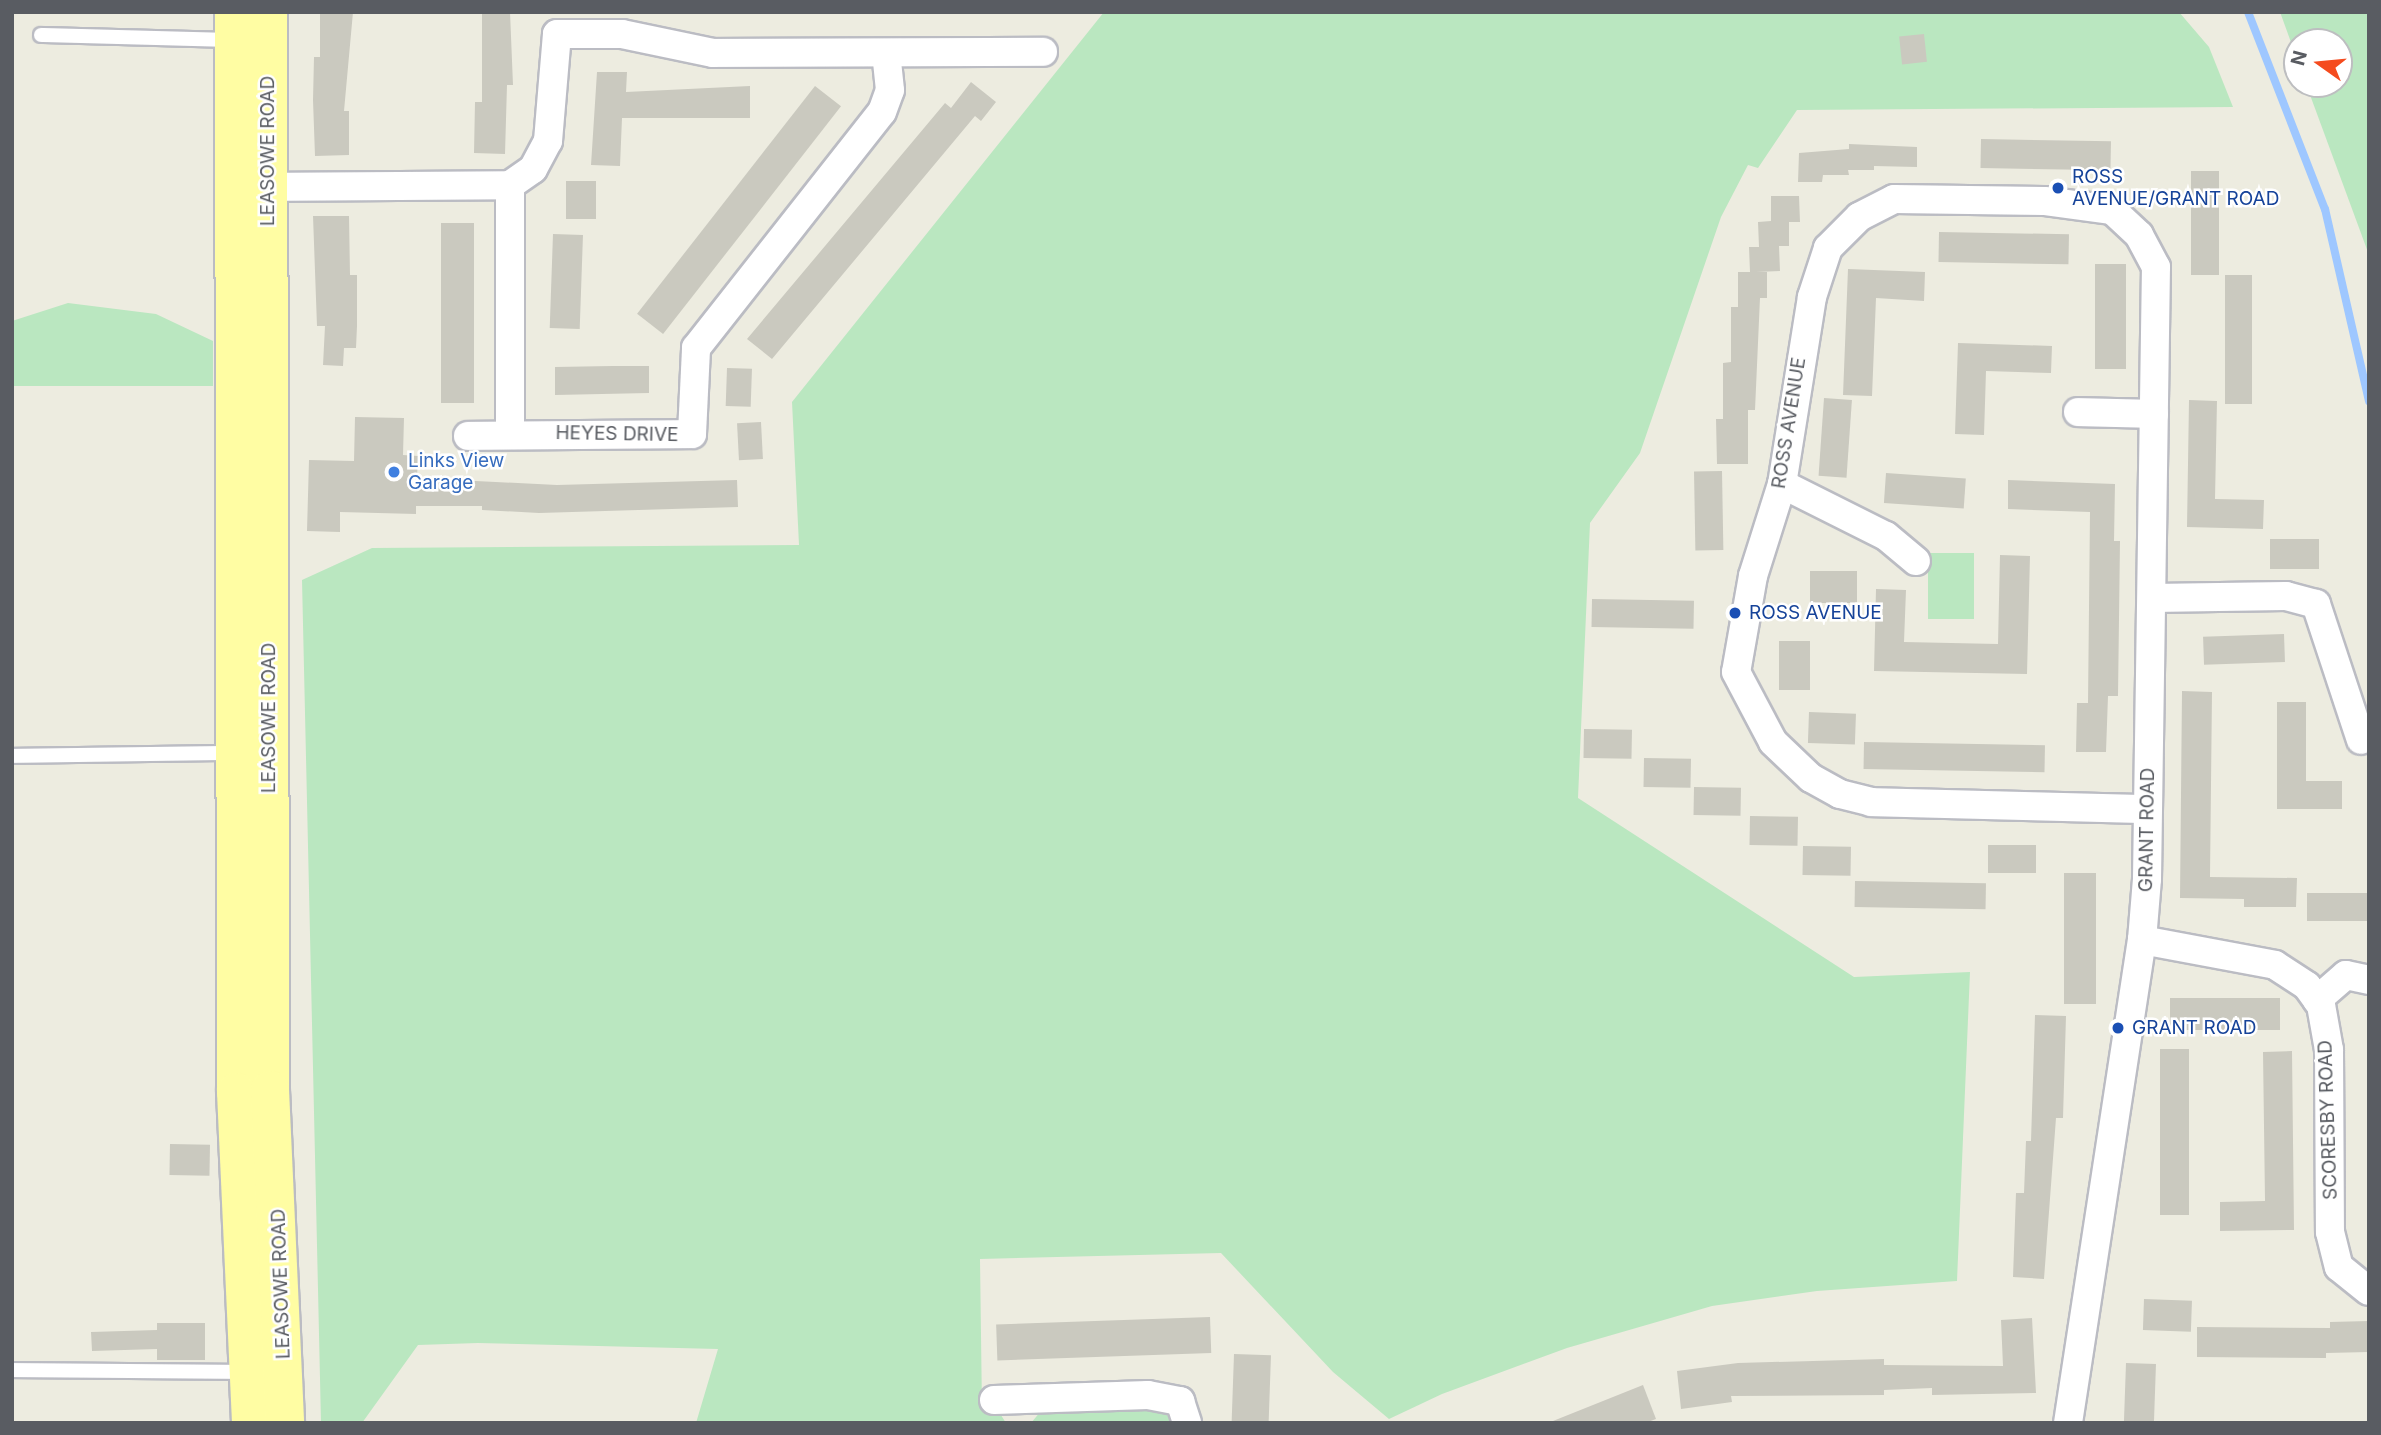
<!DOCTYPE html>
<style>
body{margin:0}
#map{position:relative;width:2381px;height:1435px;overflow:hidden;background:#edece0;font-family:Inter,sans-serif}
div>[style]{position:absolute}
.green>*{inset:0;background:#bae7c0;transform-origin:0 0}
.stream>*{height:8px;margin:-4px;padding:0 4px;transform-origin:4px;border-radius:4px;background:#9ec7ff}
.building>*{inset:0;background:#cac9bf;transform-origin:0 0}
.roads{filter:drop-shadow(2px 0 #bbbcc3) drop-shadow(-2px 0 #bbbcc3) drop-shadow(0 2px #bbbcc3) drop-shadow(0 -2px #bbbcc3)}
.service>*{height:14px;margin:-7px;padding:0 7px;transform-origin:7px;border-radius:7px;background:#fff}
.minor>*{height:28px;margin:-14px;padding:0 14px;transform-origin:14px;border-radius:14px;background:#fff}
.primary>*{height:38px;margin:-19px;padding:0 19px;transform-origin:19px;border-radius:19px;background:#fffda3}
.dots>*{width:19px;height:19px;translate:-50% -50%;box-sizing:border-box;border:4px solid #fff;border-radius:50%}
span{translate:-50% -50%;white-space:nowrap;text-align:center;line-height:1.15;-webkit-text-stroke:5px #fff;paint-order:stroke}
.street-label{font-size:19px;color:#595c62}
.transit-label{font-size:19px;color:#164399}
.left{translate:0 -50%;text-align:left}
.shop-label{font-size:19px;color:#366cbe}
.frame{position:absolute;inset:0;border:14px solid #595c62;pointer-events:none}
.north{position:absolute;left:2283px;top:28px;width:70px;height:70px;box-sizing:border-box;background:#fff;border:2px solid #bdbec0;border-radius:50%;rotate:285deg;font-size:19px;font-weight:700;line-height:28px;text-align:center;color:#595c62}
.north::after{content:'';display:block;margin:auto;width:24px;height:32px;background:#f54b1e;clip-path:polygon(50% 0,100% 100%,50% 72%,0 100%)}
</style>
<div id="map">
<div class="green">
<div style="clip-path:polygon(1104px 12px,2179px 12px,2209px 47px,2233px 107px,1797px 110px,1758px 168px,1748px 165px,1721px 217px,1640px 453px,1590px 523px,1578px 798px,1854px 977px,1970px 972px,1957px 1281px,1817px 1291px,1712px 1306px,1567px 1348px,1442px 1394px,1389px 1419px,1333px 1372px,1221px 1253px,980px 1259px,982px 1409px,999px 1412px,1006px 1423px,696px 1423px,718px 1349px,478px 1343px,418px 1345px,362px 1423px,321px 1423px,302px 580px,372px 548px,799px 545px,792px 402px)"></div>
<div style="clip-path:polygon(2280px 12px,2369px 12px,2369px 255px,2306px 84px,2339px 84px,2339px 42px,2297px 42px,2297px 59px)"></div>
<div style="clip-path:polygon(68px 303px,156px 314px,213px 341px,213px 386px,12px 386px,12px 321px)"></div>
<div style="left:1928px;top:553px;width:46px;height:66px"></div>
<div style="clip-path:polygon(1046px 1405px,1161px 1407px,1173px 1423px,1031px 1423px)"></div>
</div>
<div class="stream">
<div style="left:2248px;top:12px;width:212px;rotate:68.7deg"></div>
<div style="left:2325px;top:209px;width:197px;rotate:77.1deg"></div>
</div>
<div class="building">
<div style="clip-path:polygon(320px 12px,353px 12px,344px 111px,349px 111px,349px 155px,315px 156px,313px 100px,314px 57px,320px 57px)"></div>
<div style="clip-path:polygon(482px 12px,510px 12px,513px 85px,507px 85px,505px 154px,474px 153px,475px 102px,482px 102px)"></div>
<div style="left:1924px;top:34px;width:28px;height:25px;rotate:84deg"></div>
<div style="clip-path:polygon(597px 72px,627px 72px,626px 92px,750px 86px,750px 118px,622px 118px,620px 166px,591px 165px)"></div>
<div style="clip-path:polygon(971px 82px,996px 102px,981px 121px,975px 116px,772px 359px,747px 339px,945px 103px,951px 108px)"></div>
<div style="left:815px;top:86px;width:33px;height:289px;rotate:38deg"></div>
<div style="left:1981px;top:139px;width:130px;height:29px;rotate:1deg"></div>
<div style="clip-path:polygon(1849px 144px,1917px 147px,1917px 167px,1874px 166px,1874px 170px,1848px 170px,1849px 175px,1823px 175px,1822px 182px,1798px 182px,1799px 153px,1849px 149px)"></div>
<div style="left:2191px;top:171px;width:28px;height:104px"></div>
<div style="left:566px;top:181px;width:30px;height:38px"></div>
<div style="clip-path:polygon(1771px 196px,1799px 196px,1800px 222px,1789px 222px,1789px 246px,1779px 246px,1780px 271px,1756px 272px,1767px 272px,1767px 298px,1760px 298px,1755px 410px,1748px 410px,1748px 464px,1717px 464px,1716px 419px,1723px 419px,1723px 363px,1731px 362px,1731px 307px,1738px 307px,1738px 272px,1750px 272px,1749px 247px,1759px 247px,1758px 222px,1771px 221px)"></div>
<div style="clip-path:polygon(313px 216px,349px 216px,350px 275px,357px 275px,357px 326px,356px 348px,344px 348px,343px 366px,323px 365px,325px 326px,317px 326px)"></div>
<div style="left:441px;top:223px;width:33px;height:180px"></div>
<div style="left:1939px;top:232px;width:130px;height:30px;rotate:1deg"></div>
<div style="left:553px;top:234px;width:30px;height:94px;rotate:2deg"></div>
<div style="left:2095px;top:264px;width:31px;height:105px"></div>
<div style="clip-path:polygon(1848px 269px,1925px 272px,1924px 301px,1876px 298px,1872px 396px,1843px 395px)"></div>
<div style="left:2225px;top:275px;width:27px;height:129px"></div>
<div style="clip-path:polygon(1958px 343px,2052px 346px,2051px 373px,1986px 371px,1984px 435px,1955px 434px)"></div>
<div style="clip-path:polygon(612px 366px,649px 366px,649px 393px,555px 395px,555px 367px)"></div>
<div style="left:727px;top:368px;width:25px;height:38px;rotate:2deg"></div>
<div style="left:1824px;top:398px;width:28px;height:78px;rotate:4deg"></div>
<div style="clip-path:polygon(2189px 400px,2217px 401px,2215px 499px,2264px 500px,2263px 529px,2187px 527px)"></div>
<div style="clip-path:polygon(355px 417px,404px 418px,403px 455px,418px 456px,417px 478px,557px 485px,737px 480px,738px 507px,539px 513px,482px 510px,482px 506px,416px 506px,416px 514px,340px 512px,340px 532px,307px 531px,309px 460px,354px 461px)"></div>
<div style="left:761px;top:422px;width:37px;height:24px;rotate:87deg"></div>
<div style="left:1722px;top:471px;width:79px;height:28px;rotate:89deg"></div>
<div style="left:1886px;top:473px;width:80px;height:30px;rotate:4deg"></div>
<div style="clip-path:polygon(2008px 480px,2115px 484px,2114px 541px,2120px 541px,2118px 696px,2108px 696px,2106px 752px,2076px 752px,2077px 703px,2088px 703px,2090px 512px,2008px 509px)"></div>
<div style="left:2270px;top:539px;width:49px;height:30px"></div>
<div style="clip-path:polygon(2000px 555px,2030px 556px,2027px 674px,1874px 671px,1876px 589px,1906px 590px,1904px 642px,1998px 644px)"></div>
<div style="left:1810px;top:571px;width:47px;height:32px"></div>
<div style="left:1592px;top:599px;width:102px;height:28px;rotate:1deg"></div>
<div style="left:2284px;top:634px;width:28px;height:81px;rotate:88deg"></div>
<div style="left:1779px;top:641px;width:31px;height:49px"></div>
<div style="clip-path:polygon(2182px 691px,2212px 692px,2210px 877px,2297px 878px,2296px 907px,2244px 907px,2244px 899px,2180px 898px)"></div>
<div style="clip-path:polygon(2277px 702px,2306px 702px,2306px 781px,2342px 781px,2342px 809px,2277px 809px)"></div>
<div style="left:1809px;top:712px;width:47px;height:31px;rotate:2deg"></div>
<div style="left:1584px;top:729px;width:48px;height:29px;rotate:1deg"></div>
<div style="left:1864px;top:742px;width:181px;height:27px;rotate:1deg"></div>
<div style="left:1644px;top:758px;width:47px;height:29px;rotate:1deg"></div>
<div style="left:1694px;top:787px;width:47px;height:28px;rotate:1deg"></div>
<div style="left:1750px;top:816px;width:48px;height:29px;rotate:1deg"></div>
<div style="left:1988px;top:845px;width:48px;height:28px"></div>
<div style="left:1803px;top:846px;width:48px;height:29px;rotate:1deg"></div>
<div style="left:2064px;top:873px;width:32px;height:131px"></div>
<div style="left:1855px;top:881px;width:131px;height:26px;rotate:1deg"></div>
<div style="left:2307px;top:893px;width:62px;height:28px"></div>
<div style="left:2280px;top:998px;width:32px;height:110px;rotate:90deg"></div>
<div style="clip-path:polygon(2035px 1015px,2066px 1016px,2063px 1118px,2056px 1118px,2044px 1279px,2013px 1277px,2016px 1193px,2024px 1193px,2026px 1141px,2031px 1141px)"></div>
<div style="left:2160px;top:1049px;width:29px;height:166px"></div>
<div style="clip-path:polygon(2292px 1051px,2294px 1230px,2220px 1231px,2220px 1202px,2265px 1201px,2263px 1052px)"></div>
<div style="left:170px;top:1144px;width:40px;height:31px;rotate:1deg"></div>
<div style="left:2144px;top:1299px;width:48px;height:31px;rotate:2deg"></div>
<div style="left:1210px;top:1317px;width:36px;height:214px;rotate:88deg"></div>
<div style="clip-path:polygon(2032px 1318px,2036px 1393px,1932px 1395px,1932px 1388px,1884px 1390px,1884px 1395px,1731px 1396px,1732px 1402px,1681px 1409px,1677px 1371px,1738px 1363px,1884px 1359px,1884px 1365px,2003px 1366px,2001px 1320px)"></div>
<div style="clip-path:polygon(2369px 1321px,2369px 1352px,2326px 1353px,2326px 1358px,2197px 1357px,2197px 1327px,2330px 1328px,2330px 1322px)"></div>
<div style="clip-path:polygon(157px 1323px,205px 1323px,205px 1360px,157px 1360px,157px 1349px,92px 1351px,91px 1332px,157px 1330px)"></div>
<div style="left:1234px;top:1354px;width:37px;height:67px;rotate:2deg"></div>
<div style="left:2126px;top:1363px;width:30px;height:60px;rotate:2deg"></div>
<div style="clip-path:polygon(1643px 1385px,1656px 1419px,1645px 1423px,1548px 1423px)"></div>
</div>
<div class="roads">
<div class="service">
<div style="left:41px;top:35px;width:192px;rotate:1.5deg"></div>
<div style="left:12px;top:756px;width:222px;rotate:-0.8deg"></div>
<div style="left:12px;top:1370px;width:234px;rotate:0.5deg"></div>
</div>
<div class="minor">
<div style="left:510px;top:185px;width:248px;rotate:90deg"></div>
<div style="left:251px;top:187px;width:259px;rotate:-0.4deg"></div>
<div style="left:510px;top:185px;width:28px;rotate:-35deg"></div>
<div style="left:533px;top:169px;width:32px;rotate:-62deg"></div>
<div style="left:548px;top:141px;width:107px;rotate:-85.2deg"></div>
<div style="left:557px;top:34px;width:65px"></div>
<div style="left:622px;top:34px;width:93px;rotate:11.8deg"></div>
<div style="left:713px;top:53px;width:330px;rotate:-0.2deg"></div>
<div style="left:2078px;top:412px;width:76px;rotate:1.5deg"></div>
<div style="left:468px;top:436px;width:224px;rotate:-0.5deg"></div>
<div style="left:692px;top:434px;width:86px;rotate:-87.3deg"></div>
<div style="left:696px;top:348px;width:300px;rotate:-51.8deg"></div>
<div style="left:882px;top:112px;width:23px;rotate:-70deg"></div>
<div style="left:890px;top:90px;width:37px;rotate:-96deg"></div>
<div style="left:1782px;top:484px;width:116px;rotate:26.6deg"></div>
<div style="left:1886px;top:536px;width:39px;rotate:40deg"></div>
<div style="left:2152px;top:598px;width:134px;rotate:-0.9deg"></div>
<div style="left:2286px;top:596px;width:31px;rotate:15deg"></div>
<div style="left:2316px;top:604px;width:143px;rotate:71.7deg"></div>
<div style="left:2142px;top:940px;width:135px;rotate:10.6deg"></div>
<div style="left:2275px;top:965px;width:38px;rotate:33deg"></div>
<div style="left:2307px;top:986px;width:24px;rotate:54deg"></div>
<div style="left:2321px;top:1005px;width:46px;rotate:79.9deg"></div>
<div style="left:2329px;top:1050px;width:182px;rotate:89.7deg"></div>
<div style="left:2330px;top:1232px;width:36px;rotate:76deg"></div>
<div style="left:2339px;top:1267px;width:38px;rotate:39deg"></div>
<div style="left:2317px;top:1000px;width:38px;rotate:-41deg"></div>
<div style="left:2346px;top:975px;width:24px;rotate:12deg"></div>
<div style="left:994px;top:1400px;width:154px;rotate:-1.9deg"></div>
<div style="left:1148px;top:1395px;width:33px;rotate:11deg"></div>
<div style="left:1180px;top:1401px;width:23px;rotate:72deg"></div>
<div style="left:2068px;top:1423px;width:489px;rotate:-81.3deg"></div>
<div style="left:2142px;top:940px;width:61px;rotate:-85.3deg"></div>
<div style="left:2147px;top:879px;width:612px;rotate:-89.16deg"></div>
<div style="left:2156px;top:267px;width:36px;rotate:-118deg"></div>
<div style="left:2139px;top:235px;width:37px;rotate:-137deg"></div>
<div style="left:2112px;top:210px;width:69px;rotate:-172.5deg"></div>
<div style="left:2044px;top:201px;width:150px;rotate:-179.2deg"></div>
<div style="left:1894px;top:199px;width:39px;rotate:153deg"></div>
<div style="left:1859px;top:217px;width:44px;rotate:135deg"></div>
<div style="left:1828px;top:248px;width:52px;rotate:108.1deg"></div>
<div style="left:1812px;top:297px;width:189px;rotate:99.1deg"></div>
<div style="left:1782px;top:484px;width:96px;rotate:107.5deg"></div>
<div style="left:1753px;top:576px;width:97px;rotate:100deg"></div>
<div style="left:1736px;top:672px;width:79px;rotate:62.1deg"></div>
<div style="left:1773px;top:742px;width:52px;rotate:43.5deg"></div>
<div style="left:1811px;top:778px;width:33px;rotate:29deg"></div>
<div style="left:1840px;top:794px;width:32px;rotate:14deg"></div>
<div style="left:1871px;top:802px;width:276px;rotate:1.5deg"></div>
</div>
<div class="primary">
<div style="left:234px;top:12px;width:1080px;rotate:89.89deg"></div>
<div style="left:236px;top:1092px;width:331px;rotate:87.4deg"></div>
<div style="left:268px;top:12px;width:1078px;rotate:89.89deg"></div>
<div style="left:270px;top:1090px;width:333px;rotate:87.4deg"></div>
</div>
</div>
<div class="dots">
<div style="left:2058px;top:188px;background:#1a4fb4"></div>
<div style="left:394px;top:472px;background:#3f7fe0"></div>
<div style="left:1735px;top:613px;background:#1a4fb4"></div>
<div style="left:2118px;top:1028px;background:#1a4fb4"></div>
</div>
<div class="street-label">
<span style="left:268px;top:151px;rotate:-90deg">LEASOWE ROAD</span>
<span style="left:1789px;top:423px;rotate:-81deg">ROSS AVENUE</span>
<span style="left:617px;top:434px;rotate:1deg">HEYES DRIVE</span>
<span style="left:269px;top:718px;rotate:-90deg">LEASOWE ROAD</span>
<span style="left:2147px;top:830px;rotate:-89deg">GRANT ROAD</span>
<span style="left:2328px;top:1120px;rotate:-92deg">SCORESBY ROAD</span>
<span style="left:281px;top:1284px;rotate:-92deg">LEASOWE ROAD</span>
</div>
<div class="transit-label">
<span class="left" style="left:2072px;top:188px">ROSS<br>AVENUE/GRANT ROAD</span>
<span class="left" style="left:1749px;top:613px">ROSS AVENUE</span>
<span class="left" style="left:2132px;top:1028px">GRANT ROAD</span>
</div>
<div class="shop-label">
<span class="left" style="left:408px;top:472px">Links View<br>Garage</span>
</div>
<div class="frame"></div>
<div class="north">N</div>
</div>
